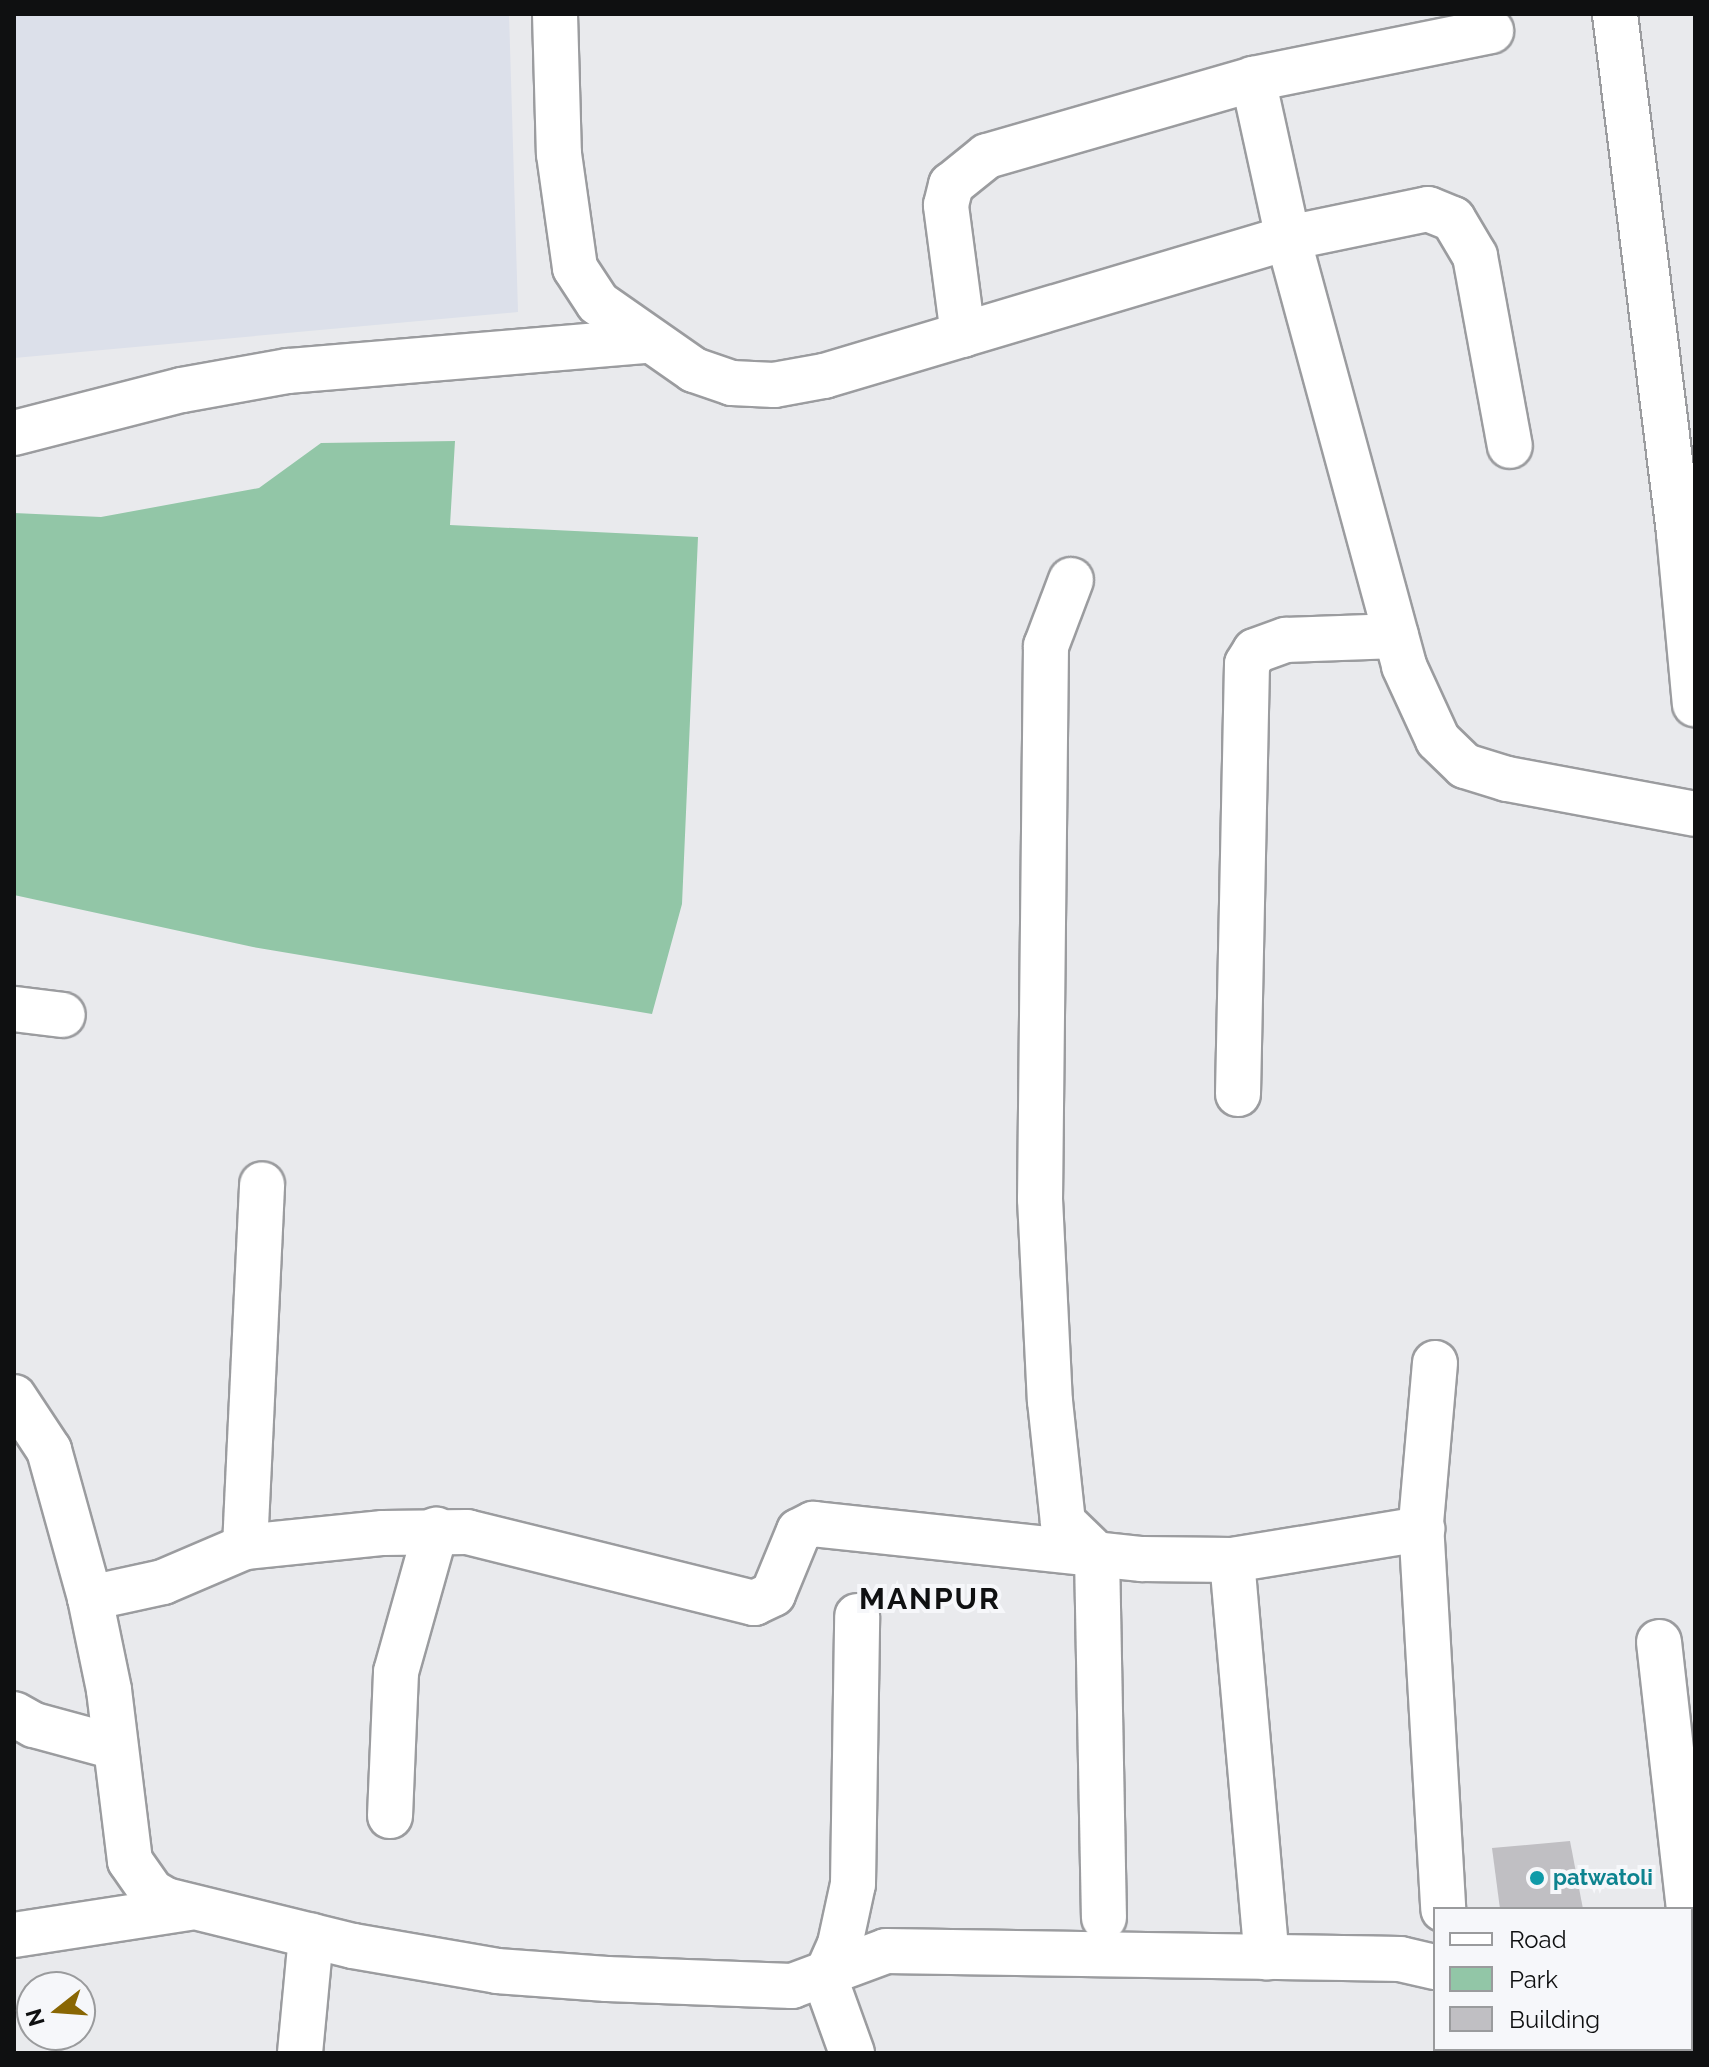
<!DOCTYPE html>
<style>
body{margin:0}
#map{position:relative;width:1709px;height:2067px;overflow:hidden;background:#e9eaed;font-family:Raleway,sans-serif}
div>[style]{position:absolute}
.built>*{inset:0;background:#dce0ea}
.green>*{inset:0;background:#92c6a7}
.building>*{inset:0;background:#c0bfc3}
.roads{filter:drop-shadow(2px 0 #9b9c9f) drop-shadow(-2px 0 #9b9c9f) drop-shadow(0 2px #9b9c9f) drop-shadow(0 -2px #9b9c9f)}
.minor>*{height:44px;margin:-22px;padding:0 22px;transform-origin:22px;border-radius:22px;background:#fff}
.secondary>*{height:44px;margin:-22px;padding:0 22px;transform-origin:22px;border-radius:22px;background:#fff}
.dots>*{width:22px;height:22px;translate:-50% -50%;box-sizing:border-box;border:4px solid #f6f7fa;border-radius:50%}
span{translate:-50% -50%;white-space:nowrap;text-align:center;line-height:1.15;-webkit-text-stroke:8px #f6f7fa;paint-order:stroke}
.culture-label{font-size:22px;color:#0d838f;font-weight:700}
.left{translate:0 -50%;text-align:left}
.district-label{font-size:30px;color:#0f1011;font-weight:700;letter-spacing:2px}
.frame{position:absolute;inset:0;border:16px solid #0f1011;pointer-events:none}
.legend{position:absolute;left:1433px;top:1907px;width:260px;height:144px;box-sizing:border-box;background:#f6f7fa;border:2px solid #9a9b9d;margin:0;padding:10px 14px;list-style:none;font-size:24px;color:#0f1011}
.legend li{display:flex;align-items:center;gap:16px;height:40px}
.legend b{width:40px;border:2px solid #9a9b9d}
.north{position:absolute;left:16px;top:1971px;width:80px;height:80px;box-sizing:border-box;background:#f6f7fa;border:2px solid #9a9b9d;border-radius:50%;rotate:253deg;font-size:22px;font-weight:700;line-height:32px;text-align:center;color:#0f1011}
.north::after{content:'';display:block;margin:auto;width:28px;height:36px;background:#896603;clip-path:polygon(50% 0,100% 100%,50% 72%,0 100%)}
</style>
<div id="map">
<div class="built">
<div style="clip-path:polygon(14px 14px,509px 14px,518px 312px,14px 358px)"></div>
</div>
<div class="green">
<div style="clip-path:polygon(455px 441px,450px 525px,698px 537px,682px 904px,652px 1014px,253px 947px,14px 895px,14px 513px,101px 517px,259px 488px,321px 443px)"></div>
</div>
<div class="building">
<div style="clip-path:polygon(1570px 1841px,1583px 1909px,1500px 1909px,1492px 1848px)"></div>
</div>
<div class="roads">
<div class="minor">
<div style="left:555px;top:14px;width:140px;rotate:88.4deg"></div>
<div style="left:559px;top:154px;width:115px;rotate:82deg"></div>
<div style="left:575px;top:268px;width:42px;rotate:56.7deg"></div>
<div style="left:598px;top:303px;width:117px;rotate:34.9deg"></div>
<div style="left:694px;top:370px;width:40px;rotate:18.9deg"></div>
<div style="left:732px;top:383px;width:42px;rotate:2.7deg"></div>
<div style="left:774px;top:385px;width:51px;rotate:-10.2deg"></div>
<div style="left:824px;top:376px;width:484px;rotate:-16.6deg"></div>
<div style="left:1288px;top:238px;width:143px;rotate:-11.7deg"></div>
<div style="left:1428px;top:209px;width:27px;rotate:22deg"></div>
<div style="left:1453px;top:219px;width:43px;rotate:59.3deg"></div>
<div style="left:1475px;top:256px;width:193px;rotate:79.6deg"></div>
<div style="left:1615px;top:14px;width:523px;rotate:82.97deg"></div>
<div style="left:1679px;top:533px;width:172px;rotate:84.7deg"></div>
<div style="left:1253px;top:79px;width:163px;rotate:77.6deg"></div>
<div style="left:1288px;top:238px;width:443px;rotate:74.8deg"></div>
<div style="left:1404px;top:666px;width:81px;rotate:65.3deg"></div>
<div style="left:1438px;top:740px;width:37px;rotate:44deg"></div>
<div style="left:1465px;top:766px;width:44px;rotate:17.2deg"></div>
<div style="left:1507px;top:779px;width:191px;rotate:10.5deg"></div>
<div style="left:963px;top:335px;width:131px;rotate:-97.5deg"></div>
<div style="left:946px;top:205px;width:21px;rotate:-76deg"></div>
<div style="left:951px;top:185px;width:46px;rotate:-38.9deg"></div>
<div style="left:987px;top:156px;width:277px;rotate:-16.1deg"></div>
<div style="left:1253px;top:79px;width:243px;rotate:-11.4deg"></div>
<div style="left:14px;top:433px;width:173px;rotate:-14.4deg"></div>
<div style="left:182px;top:390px;width:108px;rotate:-10.2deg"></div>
<div style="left:288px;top:371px;width:362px;rotate:-4.8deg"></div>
<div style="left:1071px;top:580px;width:71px;rotate:110.7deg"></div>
<div style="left:1046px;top:646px;width:553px;rotate:90.62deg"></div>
<div style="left:1040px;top:1199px;width:202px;rotate:87.2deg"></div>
<div style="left:1050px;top:1401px;width:122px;rotate:83.9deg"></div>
<div style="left:1063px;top:1522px;width:47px;rotate:44.1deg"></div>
<div style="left:1097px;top:1555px;width:363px;rotate:88.9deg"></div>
<div style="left:14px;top:1009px;width:49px;rotate:7deg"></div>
<div style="left:1238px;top:1094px;width:430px;rotate:-88.8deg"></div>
<div style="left:1247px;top:664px;width:15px;rotate:-58deg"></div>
<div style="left:1255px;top:651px;width:33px;rotate:-20deg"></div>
<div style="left:1286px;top:640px;width:110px;rotate:-2.1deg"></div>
<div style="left:1435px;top:1363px;width:161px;rotate:95deg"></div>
<div style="left:1421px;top:1523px;width:387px;rotate:86.7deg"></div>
<div style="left:14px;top:1397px;width:64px;rotate:56.6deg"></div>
<div style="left:49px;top:1450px;width:154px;rotate:74.5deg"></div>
<div style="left:90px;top:1598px;width:94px;rotate:78.3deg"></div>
<div style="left:109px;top:1690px;width:172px;rotate:83deg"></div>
<div style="left:130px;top:1861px;width:38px;rotate:55deg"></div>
<div style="left:152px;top:1892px;width:16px;rotate:30deg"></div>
<div style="left:166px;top:1900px;width:193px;rotate:13.8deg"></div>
<div style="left:353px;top:1946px;width:146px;rotate:9.8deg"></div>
<div style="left:497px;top:1971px;width:110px;rotate:4.2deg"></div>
<div style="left:607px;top:1979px;width:185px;rotate:2.2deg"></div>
<div style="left:792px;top:1986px;width:100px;rotate:-20.4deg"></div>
<div style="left:886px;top:1951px;width:514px;rotate:0.89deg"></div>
<div style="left:1400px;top:1959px;width:36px;rotate:13deg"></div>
<div style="left:245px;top:1547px;width:363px;rotate:-87.3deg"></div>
<div style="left:1232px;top:1560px;width:399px;rotate:85deg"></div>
<div style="left:90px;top:1598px;width:75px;rotate:-12.4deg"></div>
<div style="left:163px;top:1582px;width:89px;rotate:-23.1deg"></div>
<div style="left:245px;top:1547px;width:139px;rotate:-5.8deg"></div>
<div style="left:383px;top:1533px;width:84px;rotate:-0.7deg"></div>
<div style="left:467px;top:1532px;width:296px;rotate:13.9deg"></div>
<div style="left:754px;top:1603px;width:21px;rotate:-25deg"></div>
<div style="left:773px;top:1594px;width:68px;rotate:-67.6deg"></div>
<div style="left:799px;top:1531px;width:16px;rotate:-27deg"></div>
<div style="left:813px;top:1524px;width:331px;rotate:6.1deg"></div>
<div style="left:1142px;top:1559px;width:90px;rotate:0.6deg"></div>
<div style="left:1232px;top:1560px;width:193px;rotate:-9.3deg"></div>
<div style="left:1659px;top:1642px;width:269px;rotate:83.6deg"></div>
<div style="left:14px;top:1714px;width:23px;rotate:29deg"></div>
<div style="left:34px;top:1725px;width:84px;rotate:15.2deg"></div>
<div style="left:390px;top:1816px;width:144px;rotate:-87.6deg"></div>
<div style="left:396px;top:1672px;width:148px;rotate:-74.3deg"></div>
<div style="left:1691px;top:1926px;width:35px;rotate:83deg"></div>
<div style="left:14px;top:1935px;width:177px;rotate:-8.8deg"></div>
<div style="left:1482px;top:2049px;width:4px;rotate:63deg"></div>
<div style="left:300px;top:2053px;width:118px;rotate:-84.6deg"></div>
<div style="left:852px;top:2053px;width:80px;rotate:-109.8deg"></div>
<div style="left:825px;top:1978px;width:37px;rotate:-66deg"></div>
<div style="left:840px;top:1944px;width:61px;rotate:-77.8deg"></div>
<div style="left:853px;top:1884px;width:268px;rotate:-89.1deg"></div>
</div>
<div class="secondary">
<div style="left:1650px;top:2053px;width:16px;rotate:-14deg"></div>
</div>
</div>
<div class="dots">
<div style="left:1537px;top:1878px;background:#0f9aa8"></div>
</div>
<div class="culture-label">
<span class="left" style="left:1553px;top:1878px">patwatoli</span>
</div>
<div class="district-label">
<span style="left:930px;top:1599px">MANPUR</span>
</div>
<div class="frame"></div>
<ul class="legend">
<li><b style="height:10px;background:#fff"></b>Road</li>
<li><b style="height:22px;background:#92c6a7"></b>Park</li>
<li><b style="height:22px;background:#c0bfc3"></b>Building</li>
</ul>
<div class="north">N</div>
</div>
